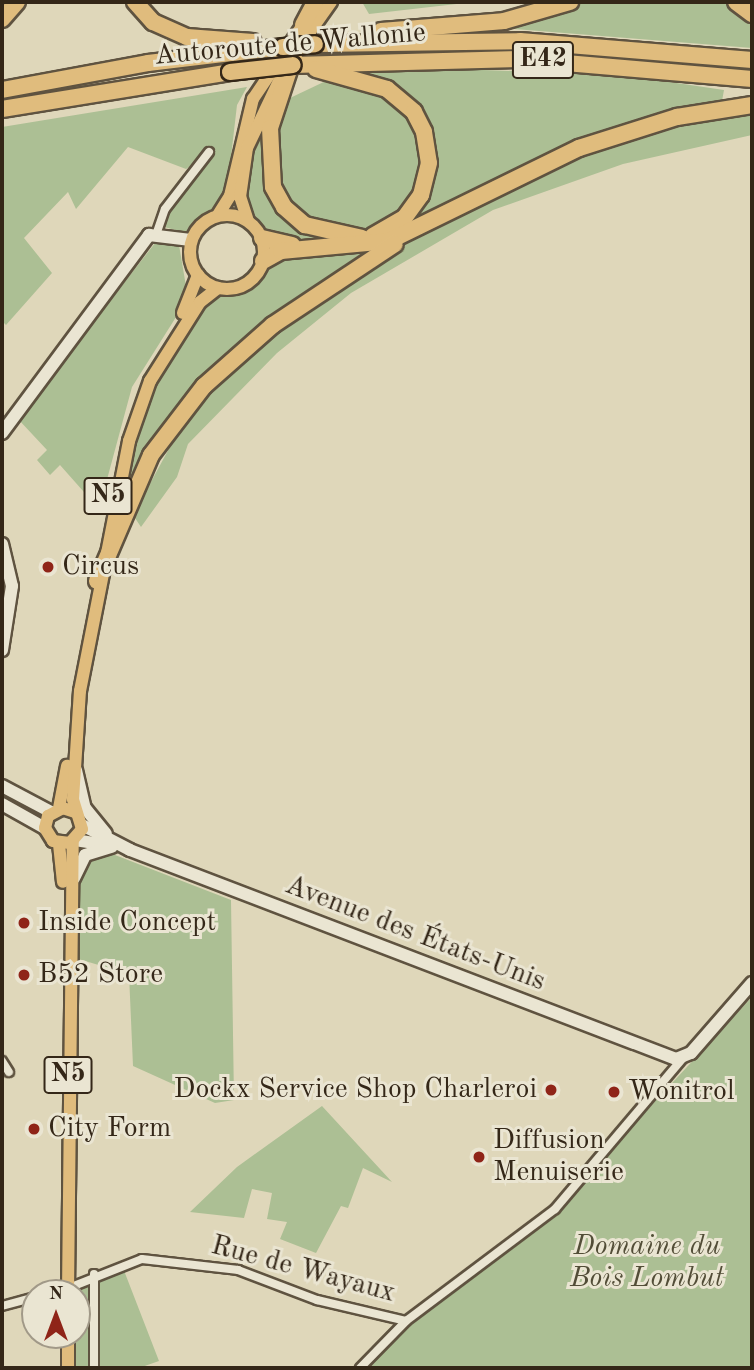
<!DOCTYPE html>
<meta charset="utf-8">
<style>
body{margin:0}
#map{position:relative;width:754px;height:1370px;overflow:hidden;background:#dfd7ba;font-family:"Old Standard TT",serif}
div>[style]{position:absolute}
.green>*{inset:0;background:#acbf94}
.roads{filter:drop-shadow(2px 0 #5f5340) drop-shadow(-2px 0 #5f5340) drop-shadow(0 2px #5f5340) drop-shadow(0 -2px #5f5340)}
.street>*{height:8px;margin:-4px;padding:0 4px;transform-origin:4px;border-radius:4px;background:#eae5d2}
.secondary>*{height:12px;margin:-6px;padding:0 6px;transform-origin:6px;border-radius:6px;background:#eae5d2}
.primary>*{height:12px;margin:-6px;padding:0 6px;transform-origin:6px;border-radius:6px;background:#e0bc7d}
.primary>.ring{margin:-6px;padding:0;box-sizing:content-box;background:none;border:12px solid #e0bc7d;border-radius:50%}
.highway>*{height:16px;margin:-8px;padding:0 8px;transform-origin:8px;border-radius:8px;background:#e0bc7d}
.bridges{filter:drop-shadow(2px 0 #342718) drop-shadow(-2px 0 #342718) drop-shadow(0 2px #342718) drop-shadow(0 -2px #342718)}
.highway-bridge>*{height:16px;margin:-8px;padding:0 8px;transform-origin:8px;border-radius:8px;background:#e0bc7d}
.dots>*{width:19px;height:19px;translate:-50% -50%;box-sizing:border-box;border:4px solid #eae5d2;border-radius:50%}
span{translate:-50% -50%;white-space:nowrap;text-align:center;line-height:1.15;-webkit-text-stroke:6px #eae5d2;paint-order:stroke}
.shield-label span{padding:2px 5px;background:#eae5d2;border:2px solid;border-radius:5px;-webkit-text-stroke-width:0}
.shield-label{font-size:26px;color:#342718;font-weight:700}
.street-label{font-size:28px;color:#342718}
.poi-label{font-size:28px;color:#342718}
.left{translate:0 -50%;text-align:left}
.right{translate:-100% -50%;text-align:right}
.park-label{font-size:28px;color:#524d37;font-style:italic}
.frame{position:absolute;inset:0;border:4px solid #342718;pointer-events:none}
.north{position:absolute;left:21px;top:1279px;width:70px;height:70px;box-sizing:border-box;background:#eae5d2;border:2px solid #a19988;border-radius:50%;rotate:0deg;font-size:19px;font-weight:700;line-height:28px;text-align:center;color:#342718}
.north::after{content:'';display:block;margin:auto;width:24px;height:32px;background:#8f2418;clip-path:polygon(50% 0,100% 100%,50% 72%,0 100%)}
</style>
<div id="map">
<div class="green">
<div style="clip-path:polygon(362px 2px,474px 2px,369px 14px)"></div>
<div style="clip-path:polygon(583px 2px,724px 2px,752px 21px,752px 48px,503px 28px,547px 19px)"></div>
<div style="clip-path:polygon(430px 68px,622px 75px,724px 90px,722px 101px,675px 113px,399px 228px,434px 152px,393px 86px,367px 73px)"></div>
<div style="clip-path:polygon(330px 79px,374px 89px,408px 115px,424px 152px,419px 184px,403px 211px,362px 231px,310px 217px,287px 200px,275px 176px,275px 145px,290px 98px)"></div>
<div style="clip-path:polygon(247px 87px,237px 105px,225px 208px,187px 233px,164px 227px,165px 209px,206px 155px,186px 169px,128px 147px,76px 209px,68px 192px,24px 238px,52px 273px,6px 325px,2px 321px,2px 127px)"></div>
<div style="clip-path:polygon(272px 105px,279px 201px,343px 242px,274px 243px,245px 206px,244px 168px)"></div>
<div style="clip-path:polygon(752px 114px,752px 135px,623px 164px,493px 210px,351px 293px,277px 353px,188px 444px,177px 477px,141px 527px,133px 515px,190px 410px,248px 353px,358px 271px,446px 219px,593px 151px,675px 125px)"></div>
<div style="clip-path:polygon(159px 238px,179px 245px,188px 298px,132px 387px,99px 509px,60px 465px,50px 475px,37px 460px,47px 450px,18px 419px)"></div>
<div style="clip-path:polygon(393px 242px,331px 275px,213px 369px,114px 521px,148px 393px,211px 298px,249px 290px,280px 256px)"></div>
<div style="clip-path:polygon(97px 848px,231px 900px,234px 1100px,215px 1103px,133px 1066px,129px 974px,75px 958px,78px 864px)"></div>
<div style="clip-path:polygon(752px 997px,752px 1368px,363px 1368px,413px 1317px,581px 1181px)"></div>
<div style="clip-path:polygon(322px 1106px,392px 1182px,363px 1168px,348px 1208px,341px 1206px,316px 1253px,280px 1239px,287px 1222px,267px 1219px,272px 1193px,252px 1189px,244px 1218px,190px 1212px,237px 1167px)"></div>
<div style="clip-path:polygon(123px 1268px,159px 1361px,139px 1368px,75px 1368px,77px 1293px,69px 1293px,68px 1284px)"></div>
</div>
<div class="roads">
<div class="street">
<div style="left:157px;top:232px;width:24px;rotate:-71deg"></div>
<div style="left:165px;top:209px;width:72px;rotate:-52.3deg"></div>
<div style="left:2px;top:1061px;width:13px;rotate:58deg"></div>
<div style="left:94px;top:1274px;width:94px;rotate:90deg"></div>
<div style="left:40px;top:1293px;width:29px;rotate:-18deg"></div>
<div style="left:56px;top:1293px;width:92px;rotate:-21.6deg"></div>
<div style="left:142px;top:1259px;width:97px;rotate:6.5deg"></div>
<div style="left:238px;top:1270px;width:85px;rotate:20.8deg"></div>
<div style="left:317px;top:1300px;width:91px;rotate:13.3deg"></div>
<div style="left:2px;top:1306px;width:34px;rotate:-15deg"></div>
<div style="left:360px;top:1368px;width:66px;rotate:-45.6deg"></div>
<div style="left:406px;top:1321px;width:186px;rotate:-36.9deg"></div>
<div style="left:555px;top:1209px;width:198px;rotate:-49.7deg"></div>
</div>
<div class="secondary">
<div style="left:2px;top:433px;width:247px;rotate:-53.4deg"></div>
<div style="left:149px;top:235px;width:42px;rotate:6.8deg"></div>
<div style="left:2px;top:544px;width:43px;rotate:76.6deg"></div>
<div style="left:12px;top:586px;width:65px;rotate:98.9deg"></div>
<div style="left:76px;top:770px;width:39px;rotate:77deg"></div>
<div style="left:85px;top:808px;width:33px;rotate:51deg"></div>
<div style="left:2px;top:786px;width:55px;rotate:28deg"></div>
<div style="left:2px;top:804px;width:49px;rotate:29.2deg"></div>
<div style="left:82px;top:825px;width:54px;rotate:27.5deg"></div>
<div style="left:130px;top:850px;width:585px;rotate:20.95deg"></div>
<div style="left:676px;top:1059px;width:16px;rotate:-22deg"></div>
<div style="left:691px;top:1053px;width:93px;rotate:-48.9deg"></div>
<div style="left:75px;top:840px;width:31px;rotate:9deg"></div>
<div style="left:74px;top:878px;width:25px;rotate:-64deg"></div>
<div style="left:85px;top:855px;width:28px;rotate:-17deg"></div>
</div>
<div class="primary">
<div style="left:297px;top:50px;width:59px;rotate:-54.7deg"></div>
<div class="ring" style="left:190px;top:215px;width:62px;height:62px"></div>
<div style="left:218px;top:215px;width:22px;rotate:-58deg"></div>
<div style="left:230px;top:196px;width:100px;rotate:-76.7deg"></div>
<div style="left:253px;top:99px;width:97px;rotate:-56deg"></div>
<div style="left:248px;top:221px;width:25px;rotate:-108deg"></div>
<div style="left:240px;top:197px;width:49px;rotate:-81.9deg"></div>
<div style="left:247px;top:148px;width:81px;rotate:-64.4deg"></div>
<div style="left:183px;top:313px;width:41px;rotate:-68.5deg"></div>
<div style="left:59px;top:808px;width:43px;rotate:-79.2deg"></div>
<div style="left:75px;top:812px;width:13px;rotate:-162deg"></div>
<div style="left:63px;top:808px;width:17px;rotate:152deg"></div>
<div style="left:48px;top:816px;width:12px;rotate:104deg"></div>
<div style="left:45px;top:828px;width:15px;rotate:58deg"></div>
<div style="left:53px;top:841px;width:17px;rotate:7deg"></div>
<div style="left:70px;top:843px;width:18px;rotate:-49deg"></div>
<div style="left:82px;top:829px;width:31px;rotate:-107deg"></div>
<div style="left:73px;top:799px;width:108px;rotate:-86.3deg"></div>
<div style="left:80px;top:691px;width:255px;rotate:-78.9deg"></div>
<div style="left:129px;top:441px;width:64px;rotate:-70.7deg"></div>
<div style="left:150px;top:381px;width:93px;rotate:-57.7deg"></div>
<div style="left:200px;top:302px;width:23px;rotate:-38deg"></div>
<div style="left:59px;top:844px;width:38px;rotate:84deg"></div>
<div style="left:68px;top:1293px;width:451px;rotate:-89.4deg"></div>
<div style="left:68px;top:1335px;width:33px;rotate:90deg"></div>
</div>
<div class="highway">
<div style="left:135px;top:2px;width:27px;rotate:48deg"></div>
<div style="left:153px;top:22px;width:37px;rotate:24deg"></div>
<div style="left:187px;top:37px;width:66px;rotate:4.3deg"></div>
<div style="left:736px;top:2px;width:20px;rotate:37deg"></div>
<div style="left:2px;top:19px;width:23px;rotate:-49deg"></div>
<div style="left:303px;top:25px;width:26px;rotate:-62deg"></div>
<div style="left:381px;top:31px;width:123px;rotate:-4.6deg"></div>
<div style="left:504px;top:21px;width:69px;rotate:-16.1deg"></div>
<div style="left:315px;top:44px;width:205px;rotate:-0.8deg"></div>
<div style="left:520px;top:41px;width:233px;rotate:4.7deg"></div>
<div style="left:294px;top:55px;width:77px;rotate:108.2deg"></div>
<div style="left:270px;top:128px;width:59px;rotate:87.1deg"></div>
<div style="left:273px;top:187px;width:23px;rotate:61deg"></div>
<div style="left:284px;top:207px;width:28px;rotate:41deg"></div>
<div style="left:305px;top:225px;width:58px;rotate:12.8deg"></div>
<div style="left:293px;top:65px;width:226px;rotate:-1.5deg"></div>
<div style="left:519px;top:59px;width:234px;rotate:4.9deg"></div>
<div style="left:316px;top:69px;width:74px;rotate:15.7deg"></div>
<div style="left:387px;top:89px;width:35px;rotate:40deg"></div>
<div style="left:414px;top:112px;width:22px;rotate:63deg"></div>
<div style="left:424px;top:132px;width:31px;rotate:81deg"></div>
<div style="left:429px;top:163px;width:33px;rotate:104deg"></div>
<div style="left:421px;top:195px;width:29px;rotate:126deg"></div>
<div style="left:404px;top:218px;width:36px;rotate:150deg"></div>
<div style="left:2px;top:90px;width:148px;rotate:-10.5deg"></div>
<div style="left:148px;top:63px;width:136px;rotate:-6.8deg"></div>
<div style="left:2px;top:109px;width:231px;rotate:-9.2deg"></div>
<div style="left:262px;top:238px;width:31px;rotate:13deg"></div>
<div style="left:263px;top:261px;width:21px;rotate:-29deg"></div>
<div style="left:281px;top:251px;width:108px;rotate:-5.3deg"></div>
<div style="left:389px;top:241px;width:212px;rotate:-26.1deg"></div>
<div style="left:579px;top:148px;width:103px;rotate:-17.6deg"></div>
<div style="left:677px;top:117px;width:76px;rotate:-9.1deg"></div>
<div style="left:97px;top:581px;width:137px;rotate:-66.8deg"></div>
<div style="left:151px;top:455px;width:87px;rotate:-52.5deg"></div>
<div style="left:204px;top:386px;width:92px;rotate:-41.5deg"></div>
<div style="left:273px;top:325px;width:146px;rotate:-33.6deg"></div>
</div>
</div>
<div class="bridges">
<div class="highway-bridge">
<div style="left:283px;top:47px;width:32px;rotate:-5deg"></div>
<div style="left:230px;top:72px;width:63px;rotate:-6.3deg"></div>
</div>
</div>
<div class="dots">
<div style="left:48px;top:567px;background:#8f2418"></div>
<div style="left:24px;top:923px;background:#8f2418"></div>
<div style="left:24px;top:975px;background:#8f2418"></div>
<div style="left:551px;top:1090px;background:#8f2418"></div>
<div style="left:614px;top:1092px;background:#8f2418"></div>
<div style="left:34px;top:1129px;background:#8f2418"></div>
<div style="left:479px;top:1157px;background:#8f2418"></div>
</div>
<div class="shield-label">
<span style="left:543px;top:60px">E42</span>
<span style="left:108px;top:496px">N5</span>
<span style="left:68px;top:1075px">N5</span>
</div>
<div class="street-label">
<span style="left:290px;top:45px;rotate:-5deg">Autoroute de Wallonie</span>
<span style="left:415px;top:934px;rotate:21deg">Avenue des États-Unis</span>
<span style="left:303px;top:1270px;rotate:15deg">Rue de Wayaux</span>
</div>
<div class="poi-label">
<span class="left" style="left:62px;top:567px">Circus</span>
<span class="left" style="left:38px;top:923px">Inside Concept</span>
<span class="left" style="left:38px;top:975px">B52 Store</span>
<span class="right" style="left:537px;top:1090px">Dockx Service Shop Charleroi</span>
<span class="left" style="left:628px;top:1092px">Wonitrol</span>
<span class="left" style="left:48px;top:1129px">City Form</span>
<span class="left" style="left:493px;top:1157px">Diffusion<br>Menuiserie</span>
</div>
<div class="park-label">
<span style="left:647px;top:1263px">Domaine du<br>Bois Lombut</span>
</div>
<div class="frame"></div>
<div class="north">N</div>
</div>
